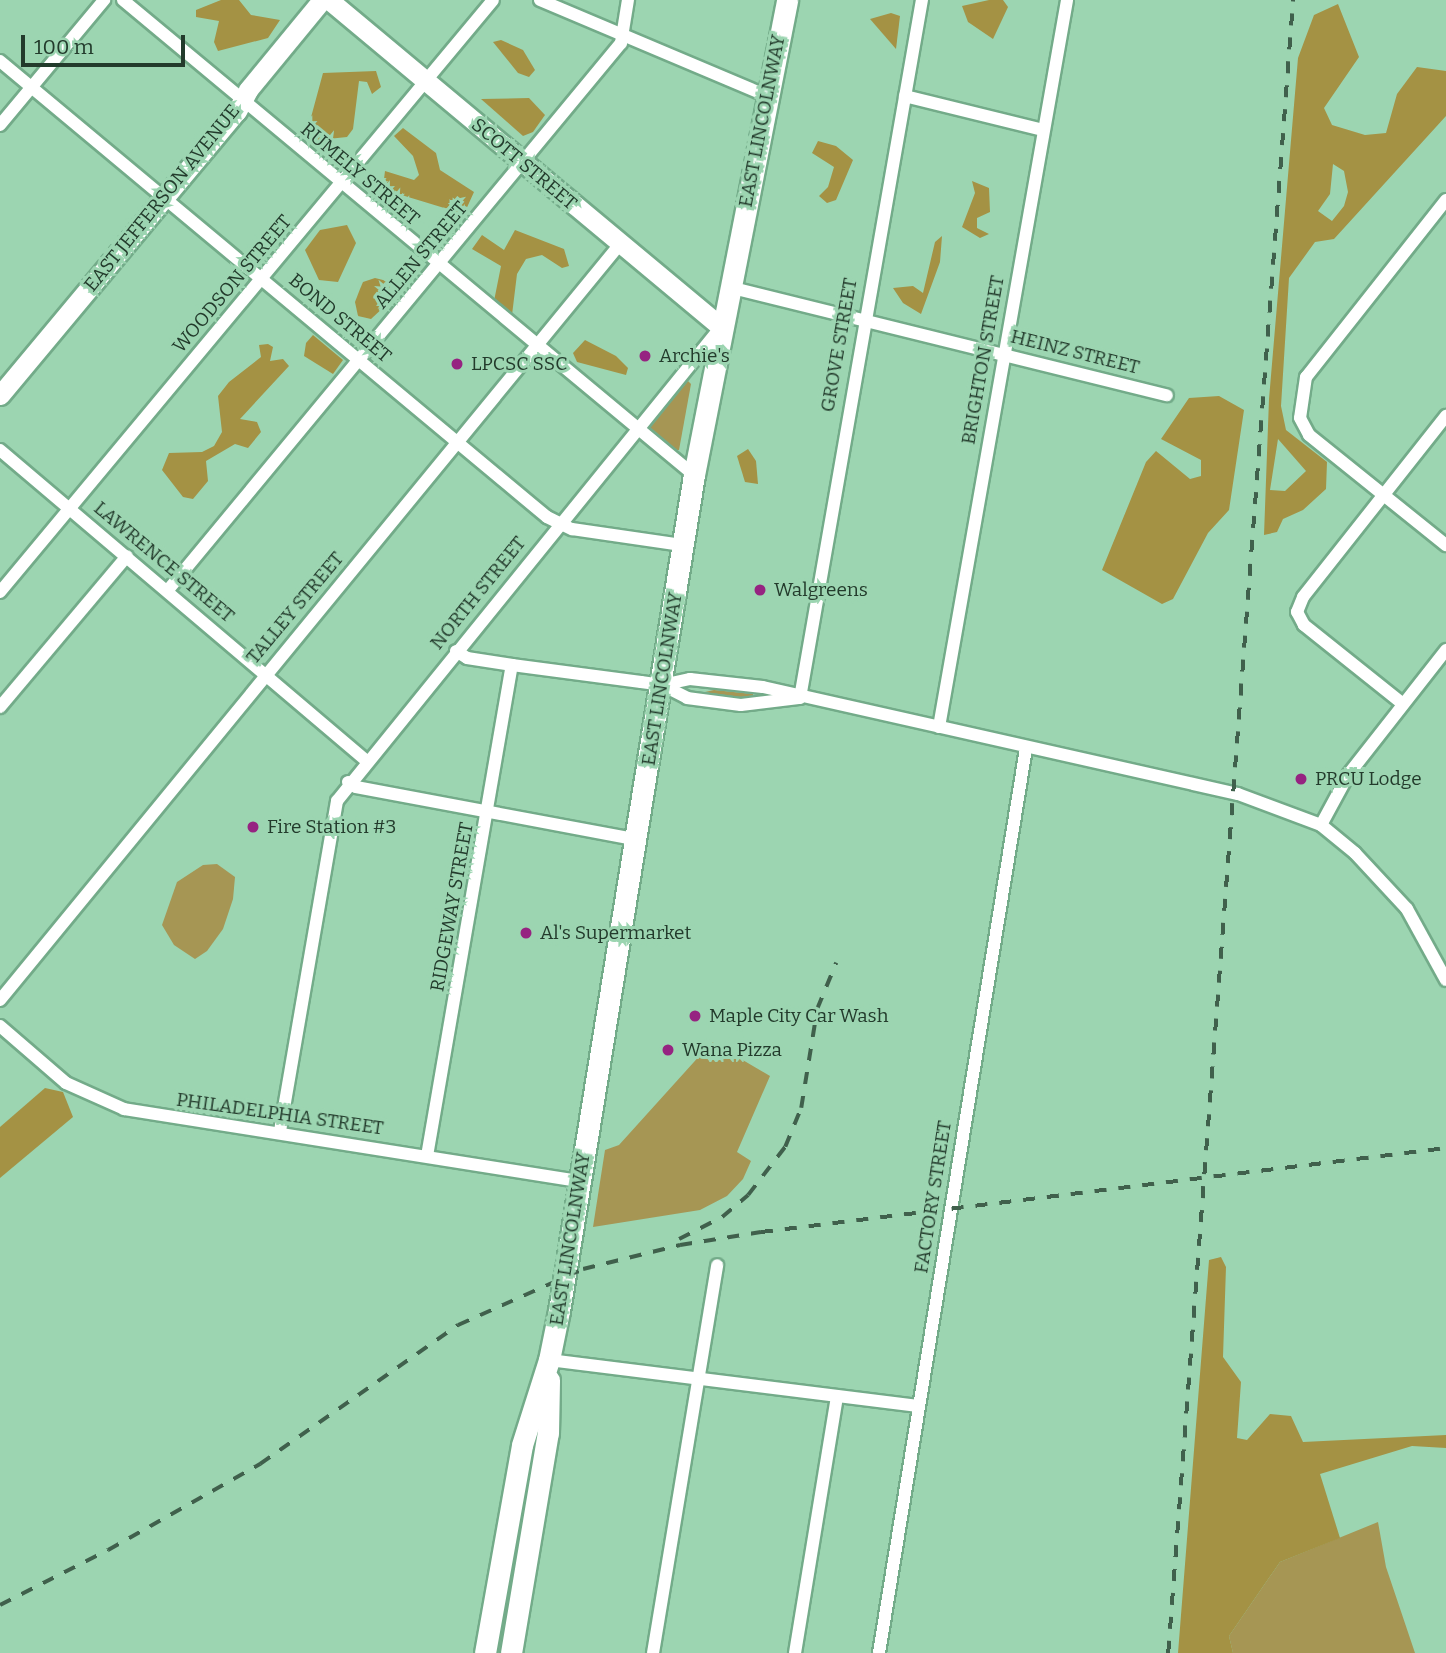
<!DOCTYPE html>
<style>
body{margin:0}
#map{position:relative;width:1446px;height:1653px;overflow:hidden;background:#9cd5b1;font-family:Bitter,serif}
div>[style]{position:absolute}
.green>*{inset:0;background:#a69654}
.forest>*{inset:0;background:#a49244}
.roads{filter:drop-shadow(2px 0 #73ab89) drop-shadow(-2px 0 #73ab89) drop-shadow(0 2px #73ab89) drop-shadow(0 -2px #73ab89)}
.street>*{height:12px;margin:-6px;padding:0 6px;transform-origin:6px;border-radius:6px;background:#fff}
.secondary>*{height:19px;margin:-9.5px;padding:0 9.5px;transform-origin:9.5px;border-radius:9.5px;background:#fff}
.primary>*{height:21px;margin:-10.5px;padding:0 10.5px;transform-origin:10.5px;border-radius:10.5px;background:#fff}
.rail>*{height:3.5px;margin-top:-1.75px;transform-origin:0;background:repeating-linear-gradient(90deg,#40604c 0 12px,transparent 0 24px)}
.dots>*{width:19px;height:19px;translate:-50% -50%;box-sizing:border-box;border:4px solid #9cd5b1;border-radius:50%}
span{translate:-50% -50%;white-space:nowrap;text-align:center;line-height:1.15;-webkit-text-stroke:6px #9cd5b1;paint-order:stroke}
.street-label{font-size:19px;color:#233b2c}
.poi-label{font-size:19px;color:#233b2c}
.left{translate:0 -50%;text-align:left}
.scale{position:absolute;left:21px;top:35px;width:164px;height:32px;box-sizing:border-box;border:4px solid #233b2c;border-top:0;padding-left:9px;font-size:21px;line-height:24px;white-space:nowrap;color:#233b2c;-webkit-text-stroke:5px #9cd5b1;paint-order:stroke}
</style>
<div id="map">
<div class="green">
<div style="clip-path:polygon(688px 381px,691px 384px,679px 450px,673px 450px,649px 427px)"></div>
<div style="clip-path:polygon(714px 690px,753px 694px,753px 697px,737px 699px,705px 692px)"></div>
<div style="clip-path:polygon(217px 864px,235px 877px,233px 899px,223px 929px,207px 951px,195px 959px,174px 945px,162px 925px,177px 882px,203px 865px)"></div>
<div style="clip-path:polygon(712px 1042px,770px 1076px,737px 1152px,751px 1161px,743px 1179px,727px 1196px,700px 1210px,593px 1227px,605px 1150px,619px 1145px)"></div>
<div style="clip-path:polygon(1378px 1522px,1386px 1567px,1415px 1653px,1233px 1653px,1229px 1636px,1280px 1562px)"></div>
</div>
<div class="forest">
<div style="clip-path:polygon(221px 0,239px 0,251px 15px,280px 20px,268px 38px,218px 51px,214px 42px,219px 21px,196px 17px,196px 10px)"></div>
<div style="clip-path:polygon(989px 0,1003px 0,1008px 7px,993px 39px,968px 22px,962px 6px)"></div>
<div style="clip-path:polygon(evenodd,1338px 4px,1359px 57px,1324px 108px,1332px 125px,1365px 135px,1386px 133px,1397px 94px,1417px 67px,1446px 71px,1446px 116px,1334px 239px,1315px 242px,1289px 278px,1281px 406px,1286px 430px,1327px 462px,1326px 489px,1303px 510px,1283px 519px,1277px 532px,1264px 535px,1269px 399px,1298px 58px,1314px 15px,1338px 4px,1333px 164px,1344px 171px,1348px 192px,1344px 206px,1332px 221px,1318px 211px,1330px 194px,1333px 164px,1338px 4px,1278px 439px,1306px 471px,1285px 491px,1270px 490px,1278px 439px)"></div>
<div style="clip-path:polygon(891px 13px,900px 16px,896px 49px,870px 19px)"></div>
<div style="clip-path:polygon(501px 40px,523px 50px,535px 70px,529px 77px,518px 73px,493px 42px)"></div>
<div style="clip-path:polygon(376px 71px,381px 87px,372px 94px,367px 82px,359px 81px,353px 129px,347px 137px,318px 140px,310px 121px,323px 73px)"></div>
<div style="clip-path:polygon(529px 98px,545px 115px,533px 132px,523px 136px,481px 99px)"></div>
<div style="clip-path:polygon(403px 128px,436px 153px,440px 170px,474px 192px,464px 214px,395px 193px,384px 179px,385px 171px,414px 180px,419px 175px,413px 156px,394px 136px)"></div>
<div style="clip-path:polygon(818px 141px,836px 146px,853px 160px,836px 200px,827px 203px,819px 196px,828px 187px,834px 167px,812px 153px)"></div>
<div style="clip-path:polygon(972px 181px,989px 188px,990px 212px,977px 218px,977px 228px,989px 234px,980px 238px,962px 227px,975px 193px)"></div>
<div style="clip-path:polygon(347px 225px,356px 243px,338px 282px,319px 280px,305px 250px,320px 230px)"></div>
<div style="clip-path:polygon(515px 230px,564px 249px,569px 266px,562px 268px,542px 255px,526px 259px,517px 274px,512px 315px,494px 301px,501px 266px,472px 249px,482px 235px,504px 250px)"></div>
<div style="clip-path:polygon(942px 236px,940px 262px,921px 314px,903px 303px,893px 288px,913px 286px,923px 293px,935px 242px)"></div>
<div style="clip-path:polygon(375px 278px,391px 282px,385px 306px,371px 319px,358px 316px,355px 302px,360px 289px,363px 282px)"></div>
<div style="clip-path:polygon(313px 335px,343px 360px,333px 374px,304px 356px,306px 343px)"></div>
<div style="clip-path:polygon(585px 340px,616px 356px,628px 368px,626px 375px,577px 362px,573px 353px)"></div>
<div style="clip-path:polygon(268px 344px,273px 347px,270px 361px,283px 359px,289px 366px,240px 419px,257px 422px,261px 432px,248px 448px,235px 444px,206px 461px,208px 481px,193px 499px,183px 497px,162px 470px,169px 453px,202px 452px,214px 446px,222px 432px,218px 396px,229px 382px,261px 357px,259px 345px)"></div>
<div style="clip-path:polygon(1219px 396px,1244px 410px,1229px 510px,1208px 533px,1173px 599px,1162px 604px,1102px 570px,1146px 462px,1156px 451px,1190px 479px,1201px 476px,1201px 460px,1161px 439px,1189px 398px)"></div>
<div style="clip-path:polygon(748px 449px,756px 461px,758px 484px,745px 482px,737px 456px)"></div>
<div style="clip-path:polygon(45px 1088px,63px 1092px,73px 1117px,0 1178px,0 1127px)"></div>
<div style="clip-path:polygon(1221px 1257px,1226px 1267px,1223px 1357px,1241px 1382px,1237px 1438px,1247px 1440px,1270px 1414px,1291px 1416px,1303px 1442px,1446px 1435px,1446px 1448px,1412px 1446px,1320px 1474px,1340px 1538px,1280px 1562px,1229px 1636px,1233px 1653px,1178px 1653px,1209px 1260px)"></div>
</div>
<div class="roads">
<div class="street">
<div style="left:123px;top:0;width:743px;rotate:39.76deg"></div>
<div style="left:540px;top:0;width:246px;rotate:22.9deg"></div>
<div style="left:0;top:61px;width:712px;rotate:39.82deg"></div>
<div style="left:547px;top:517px;width:28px;rotate:26deg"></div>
<div style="left:572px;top:529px;width:111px;rotate:8.3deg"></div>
<div style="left:905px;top:96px;width:142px;rotate:13.8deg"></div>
<div style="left:0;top:125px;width:163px;rotate:-50.2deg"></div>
<div style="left:1446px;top:200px;width:226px;rotate:128.3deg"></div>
<div style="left:1306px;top:377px;width:41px;rotate:98.3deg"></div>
<div style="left:1300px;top:418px;width:19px;rotate:62deg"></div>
<div style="left:1309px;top:435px;width:176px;rotate:38.8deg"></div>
<div style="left:729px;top:287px;width:451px;rotate:13.9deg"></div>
<div style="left:0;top:450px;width:480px;rotate:40.3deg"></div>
<div style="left:168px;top:590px;width:710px;rotate:-50.37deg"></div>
<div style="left:621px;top:43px;width:44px;rotate:-80.8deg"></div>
<div style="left:0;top:592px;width:770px;rotate:-50.21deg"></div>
<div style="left:456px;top:651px;width:13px;rotate:32deg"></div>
<div style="left:467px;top:658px;width:46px;rotate:8.8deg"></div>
<div style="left:512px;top:665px;width:130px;rotate:7.5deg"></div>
<div style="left:641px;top:682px;width:21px;rotate:8deg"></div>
<div style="left:662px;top:685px;width:29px;rotate:-12deg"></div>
<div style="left:690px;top:679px;width:73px;rotate:6.3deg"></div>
<div style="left:763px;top:687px;width:487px;rotate:12.7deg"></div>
<div style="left:1238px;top:794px;width:89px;rotate:20.5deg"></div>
<div style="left:1321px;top:825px;width:44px;rotate:39.5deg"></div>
<div style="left:1355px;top:853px;width:76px;rotate:47.1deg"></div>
<div style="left:1407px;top:909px;width:81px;rotate:61.2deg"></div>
<div style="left:662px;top:685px;width:28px;rotate:27deg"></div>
<div style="left:687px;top:698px;width:54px;rotate:7.4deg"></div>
<div style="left:741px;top:705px;width:58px;rotate:-6.9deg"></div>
<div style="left:800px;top:698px;width:709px;rotate:-80.09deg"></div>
<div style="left:1403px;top:704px;width:127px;rotate:-141.4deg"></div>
<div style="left:1304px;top:625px;width:15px;rotate:-118deg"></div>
<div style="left:1297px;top:612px;width:16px;rotate:-68deg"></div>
<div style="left:1303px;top:597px;width:231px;rotate:-51.7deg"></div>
<div style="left:0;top:707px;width:197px;rotate:-49.9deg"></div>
<div style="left:939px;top:727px;width:738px;rotate:-80.01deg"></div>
<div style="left:348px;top:782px;width:9px;rotate:32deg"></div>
<div style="left:356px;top:787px;width:284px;rotate:10.6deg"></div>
<div style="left:1321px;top:825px;width:57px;rotate:-61.6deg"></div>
<div style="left:1348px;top:775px;width:159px;rotate:-51.9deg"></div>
<div style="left:0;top:1000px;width:979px;rotate:-50.64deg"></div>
<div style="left:0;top:1026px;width:87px;rotate:40.8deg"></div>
<div style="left:66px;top:1083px;width:64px;rotate:24.1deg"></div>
<div style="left:124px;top:1109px;width:462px;rotate:9deg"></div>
<div style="left:280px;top:1131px;width:335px;rotate:-80.2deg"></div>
<div style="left:337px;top:801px;width:609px;rotate:-51deg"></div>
<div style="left:427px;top:1156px;width:498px;rotate:-80.2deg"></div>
<div style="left:549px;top:1360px;width:372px;rotate:7.1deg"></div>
<div style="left:653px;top:1653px;width:393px;rotate:-80.6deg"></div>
<div style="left:795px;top:1653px;width:260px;rotate:-80.7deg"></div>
<div style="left:879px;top:1653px;width:917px;rotate:-80.77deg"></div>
</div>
<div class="secondary">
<div style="left:329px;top:0;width:510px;rotate:39.83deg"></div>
<div style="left:0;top:395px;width:370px;rotate:-50.2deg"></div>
<div style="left:237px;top:111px;width:24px;rotate:-62deg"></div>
<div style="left:248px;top:90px;width:117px;rotate:-50.6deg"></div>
</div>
<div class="primary">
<div style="left:485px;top:1653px;width:211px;rotate:-79.9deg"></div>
<div style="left:522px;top:1445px;width:89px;rotate:-72.4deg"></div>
<div style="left:549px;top:1360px;width:50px;rotate:-78.5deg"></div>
<div style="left:559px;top:1311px;width:847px;rotate:-80.83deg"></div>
<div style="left:694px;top:475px;width:484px;rotate:-78.9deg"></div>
<div style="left:511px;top:1653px;width:223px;rotate:-80.5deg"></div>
<div style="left:548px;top:1433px;width:53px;rotate:-88.9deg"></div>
</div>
</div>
<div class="rail">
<div style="left:679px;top:1239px;width:48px;rotate:-27.1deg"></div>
<div style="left:722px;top:1217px;width:34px;rotate:-40deg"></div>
<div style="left:748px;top:1195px;width:61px;rotate:-52.4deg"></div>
<div style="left:785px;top:1147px;width:42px;rotate:-67.7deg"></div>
<div style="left:801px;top:1108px;width:100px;rotate:-80.8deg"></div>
<div style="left:817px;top:1009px;width:50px;rotate:-67.6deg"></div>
<div style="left:0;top:1605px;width:121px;rotate:-27deg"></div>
<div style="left:108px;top:1550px;width:175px;rotate:-29.5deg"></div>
<div style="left:260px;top:1464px;width:242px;rotate:-35.1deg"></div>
<div style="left:458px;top:1325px;width:137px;rotate:-24.1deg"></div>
<div style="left:583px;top:1269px;width:100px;rotate:-13.9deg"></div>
<div style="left:680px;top:1245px;width:82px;rotate:-9.1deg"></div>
<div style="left:761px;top:1232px;width:690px;rotate:-6.99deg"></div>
<div style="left:1168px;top:1653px;width:1658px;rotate:-85.68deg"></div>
</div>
<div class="dots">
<div style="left:645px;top:356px;background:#962381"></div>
<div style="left:457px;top:364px;background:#962381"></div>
<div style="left:760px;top:590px;background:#962381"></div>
<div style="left:1301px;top:779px;background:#962381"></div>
<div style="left:253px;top:827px;background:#962381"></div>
<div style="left:526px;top:933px;background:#962381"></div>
<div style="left:695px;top:1016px;background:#962381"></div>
<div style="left:668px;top:1050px;background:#962381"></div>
</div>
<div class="street-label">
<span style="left:762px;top:121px;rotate:-79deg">EAST LINCOLNWAY</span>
<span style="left:524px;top:164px;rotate:40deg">SCOTT STREET</span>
<span style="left:360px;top:174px;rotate:40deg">RUMELY STREET</span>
<span style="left:162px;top:198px;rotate:-51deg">EAST JEFFERSON AVENUE</span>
<span style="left:421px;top:255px;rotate:-50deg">ALLEN STREET</span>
<span style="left:232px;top:284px;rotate:-50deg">WOODSON STREET</span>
<span style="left:340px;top:318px;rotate:40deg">BOND STREET</span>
<span style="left:839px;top:345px;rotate:-80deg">GROVE STREET</span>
<span style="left:1075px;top:352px;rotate:14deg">HEINZ STREET</span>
<span style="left:983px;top:360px;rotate:-80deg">BRIGHTON STREET</span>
<span style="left:164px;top:562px;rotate:40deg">LAWRENCE STREET</span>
<span style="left:478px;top:593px;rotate:-51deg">NORTH STREET</span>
<span style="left:295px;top:608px;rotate:-50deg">TALLEY STREET</span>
<span style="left:662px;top:679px;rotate:-81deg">EAST LINCOLNWAY</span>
<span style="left:452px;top:907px;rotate:-80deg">RIDGEWAY STREET</span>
<span style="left:280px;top:1114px;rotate:8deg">PHILADELPHIA STREET</span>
<span style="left:933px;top:1197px;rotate:-81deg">FACTORY STREET</span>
<span style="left:570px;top:1239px;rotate:-81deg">EAST LINCOLNWAY</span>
</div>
<div class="poi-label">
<span class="left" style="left:659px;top:356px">Archie's</span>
<span class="left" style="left:471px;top:364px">LPCSC SSC</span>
<span class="left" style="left:774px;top:590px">Walgreens</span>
<span class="left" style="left:1315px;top:779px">PRCU Lodge</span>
<span class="left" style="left:267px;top:827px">Fire Station #3</span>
<span class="left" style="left:540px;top:933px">Al's Supermarket</span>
<span class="left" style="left:709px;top:1016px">Maple City Car Wash</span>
<span class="left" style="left:682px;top:1050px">Wana Pizza</span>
</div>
<div class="scale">100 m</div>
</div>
